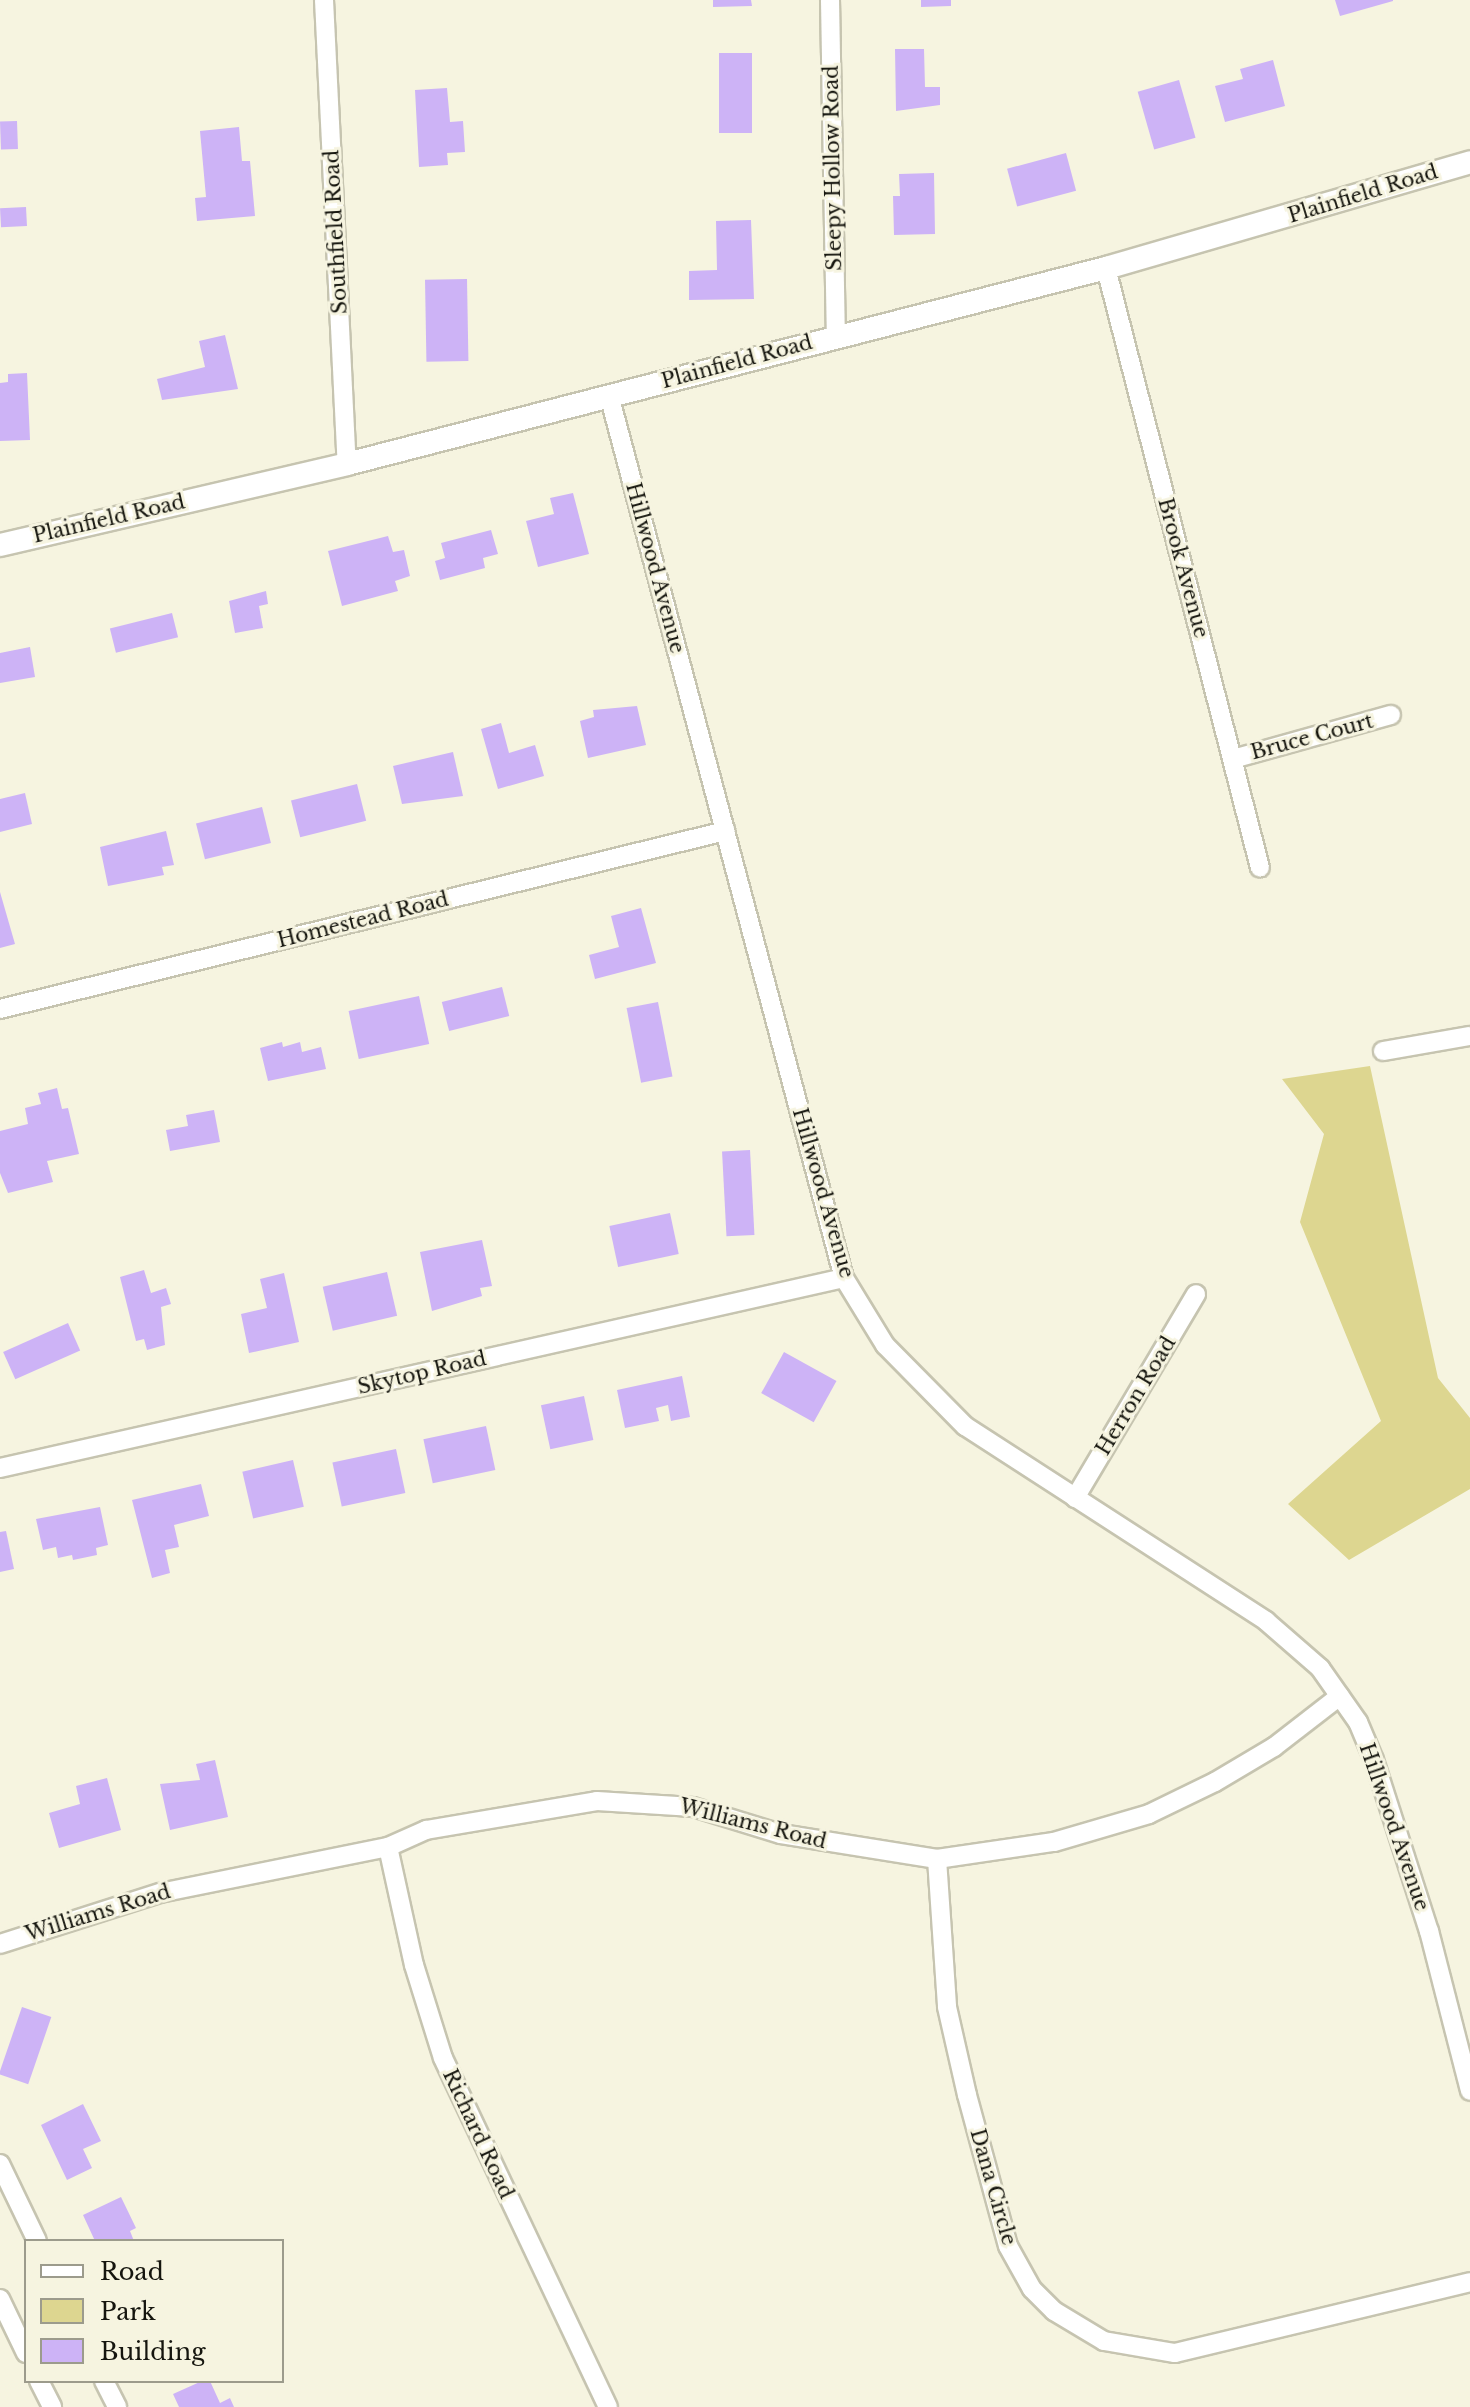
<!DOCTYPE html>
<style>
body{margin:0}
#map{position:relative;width:1470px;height:2407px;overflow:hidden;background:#f6f4e0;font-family:"Libre Baskerville",serif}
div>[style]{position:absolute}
.green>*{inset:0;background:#ddd690}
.building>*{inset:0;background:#cdb3f6;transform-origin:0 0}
.roads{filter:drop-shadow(2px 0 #c6c4b0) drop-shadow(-2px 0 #c6c4b0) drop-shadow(0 2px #c6c4b0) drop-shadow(0 -2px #c6c4b0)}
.minor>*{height:18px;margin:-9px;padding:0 9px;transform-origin:9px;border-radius:9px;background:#fff}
.tertiary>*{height:22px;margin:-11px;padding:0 11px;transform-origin:11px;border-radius:11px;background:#fff}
span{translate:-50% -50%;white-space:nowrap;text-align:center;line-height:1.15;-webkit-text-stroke:6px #f6f4e0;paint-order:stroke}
.street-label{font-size:20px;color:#15150e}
.legend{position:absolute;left:24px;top:2239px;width:260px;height:144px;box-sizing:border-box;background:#f6f4e0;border:2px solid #9c9b8c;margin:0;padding:10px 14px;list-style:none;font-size:24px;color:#15150e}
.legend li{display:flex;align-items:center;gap:16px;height:40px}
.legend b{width:40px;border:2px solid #9c9b8c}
</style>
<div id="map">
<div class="green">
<div style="clip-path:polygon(1370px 1066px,1438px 1378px,1470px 1418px,1470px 1489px,1349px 1560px,1288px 1504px,1381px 1421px,1300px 1222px,1324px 1134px,1282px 1079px)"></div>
</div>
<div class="building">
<div style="clip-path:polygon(713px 0,751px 0,752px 6px,713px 7px)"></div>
<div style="clip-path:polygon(921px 0,951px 0,951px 6px,921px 7px)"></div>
<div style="clip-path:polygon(1335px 0,1393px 0,1393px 1px,1340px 16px)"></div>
<div style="clip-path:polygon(895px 49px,924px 49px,925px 87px,940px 87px,940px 105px,896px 111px)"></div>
<div style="left:719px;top:53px;width:33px;height:80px"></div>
<div style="clip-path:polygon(1273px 60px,1285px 106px,1225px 122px,1215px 86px,1243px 79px,1240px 69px)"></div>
<div style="left:1179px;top:80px;width:60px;height:43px;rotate:74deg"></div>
<div style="clip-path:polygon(447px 88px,450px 122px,463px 121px,465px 152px,447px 153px,448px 165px,419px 167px,415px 90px)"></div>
<div style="left:17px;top:121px;width:28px;height:17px;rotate:88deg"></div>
<div style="clip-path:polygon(239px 127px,242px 161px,250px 161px,255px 216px,197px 221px,195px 198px,206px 197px,200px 131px)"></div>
<div style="left:1066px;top:153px;width:39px;height:61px;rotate:75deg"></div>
<div style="clip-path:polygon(934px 173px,935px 234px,894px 235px,893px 196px,900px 196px,899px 174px)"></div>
<div style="left:26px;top:207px;width:19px;height:26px;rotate:87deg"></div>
<div style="clip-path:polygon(751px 220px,754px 299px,689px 300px,689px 271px,717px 270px,716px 221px)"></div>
<div style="left:467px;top:279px;width:82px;height:42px;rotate:89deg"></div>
<div style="clip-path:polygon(225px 335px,238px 389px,162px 400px,157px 379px,205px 367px,199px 341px)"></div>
<div style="clip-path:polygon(27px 373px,30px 440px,0 441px,0 383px,8px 382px,8px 374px)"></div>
<div style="clip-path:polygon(573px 493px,589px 554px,538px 567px,526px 521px,554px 514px,550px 498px)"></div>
<div style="clip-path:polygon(491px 530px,498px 554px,483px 558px,485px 568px,440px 580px,435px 561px,445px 558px,441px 543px)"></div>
<div style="clip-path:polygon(388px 536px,393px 552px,404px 550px,410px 576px,395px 581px,398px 591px,342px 606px,328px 551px)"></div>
<div style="clip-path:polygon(266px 591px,268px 604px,259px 606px,263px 628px,235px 633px,229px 601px)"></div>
<div style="left:172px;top:613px;width:25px;height:64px;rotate:76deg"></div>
<div style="clip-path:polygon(30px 647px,35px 677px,0 683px,0 653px)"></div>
<div style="clip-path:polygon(637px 706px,646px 745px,588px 758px,580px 721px,594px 717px,593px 710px)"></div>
<div style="clip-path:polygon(501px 723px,509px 753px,535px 745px,544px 776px,498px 789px,481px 729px)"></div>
<div style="clip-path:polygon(453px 752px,463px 796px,402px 804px,393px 766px)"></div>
<div style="left:357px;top:784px;width:38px;height:68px;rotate:76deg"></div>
<div style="clip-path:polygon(25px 793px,32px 824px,0 832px,0 799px)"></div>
<div style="left:262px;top:807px;width:37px;height:68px;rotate:76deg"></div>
<div style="clip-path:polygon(166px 831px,174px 865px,162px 867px,164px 875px,108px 886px,100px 847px)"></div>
<div style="clip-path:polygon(0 892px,15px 944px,0 948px)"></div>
<div style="clip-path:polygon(641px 908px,656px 963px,595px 979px,589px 955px,619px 947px,611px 916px)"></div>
<div style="left:502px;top:987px;width:30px;height:62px;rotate:76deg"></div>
<div style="left:419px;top:996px;width:49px;height:72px;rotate:78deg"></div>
<div style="left:658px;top:1002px;width:76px;height:32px;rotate:79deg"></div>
<div style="clip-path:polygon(282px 1042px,283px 1047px,300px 1042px,302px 1052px,321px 1047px,326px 1069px,268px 1081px,260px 1048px)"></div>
<div style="clip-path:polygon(57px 1088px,62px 1109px,68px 1108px,79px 1154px,47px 1161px,53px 1182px,8px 1193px,0 1173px,0 1131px,28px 1124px,25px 1108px,41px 1104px,38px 1093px)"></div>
<div style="clip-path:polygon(214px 1110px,220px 1142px,170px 1151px,166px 1130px,188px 1126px,186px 1115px)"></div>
<div style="left:750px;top:1150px;width:85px;height:28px;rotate:87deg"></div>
<div style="left:670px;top:1213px;width:42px;height:62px;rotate:78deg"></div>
<div style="clip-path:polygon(482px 1240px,492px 1286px,480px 1288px,482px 1296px,432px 1311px,420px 1252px)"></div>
<div style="clip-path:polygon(144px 1270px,151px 1293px,166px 1288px,171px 1304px,161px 1307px,165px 1345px,147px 1350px,144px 1339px,136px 1341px,120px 1277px)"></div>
<div style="left:387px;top:1272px;width:45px;height:66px;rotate:77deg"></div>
<div style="clip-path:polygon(284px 1273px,299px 1342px,249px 1353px,241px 1314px,267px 1308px,260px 1279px)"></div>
<div style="left:68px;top:1323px;width:30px;height:71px;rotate:66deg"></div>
<div style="left:784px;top:1352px;width:60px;height:47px;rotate:29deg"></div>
<div style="clip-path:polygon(682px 1376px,690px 1417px,671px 1421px,668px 1405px,656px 1408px,659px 1421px,625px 1428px,617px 1390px)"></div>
<div style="left:584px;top:1396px;width:45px;height:44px;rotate:78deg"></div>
<div style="left:486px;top:1426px;width:45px;height:64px;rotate:78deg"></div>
<div style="left:396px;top:1449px;width:45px;height:65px;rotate:78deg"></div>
<div style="left:293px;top:1460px;width:48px;height:52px;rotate:77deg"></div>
<div style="clip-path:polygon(201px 1484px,209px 1516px,174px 1525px,179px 1547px,165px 1550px,170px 1573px,152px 1578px,132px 1500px)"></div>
<div style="clip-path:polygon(100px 1507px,108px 1545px,96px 1548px,97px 1555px,73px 1560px,72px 1555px,58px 1558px,56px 1547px,43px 1550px,36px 1519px)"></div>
<div style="clip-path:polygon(6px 1531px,14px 1569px,0 1572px,0 1532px)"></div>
<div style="clip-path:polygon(215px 1760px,228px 1817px,170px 1830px,160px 1784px,200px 1780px,196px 1764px)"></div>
<div style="clip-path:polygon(107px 1778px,121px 1830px,59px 1848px,49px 1813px,80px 1804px,76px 1786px)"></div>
<div style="left:22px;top:2007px;width:31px;height:71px;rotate:19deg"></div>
<div style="clip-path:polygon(83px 2104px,101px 2141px,83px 2149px,92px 2168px,67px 2180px,41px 2125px)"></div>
<div style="clip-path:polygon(121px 2197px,136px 2228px,130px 2231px,134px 2241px,95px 2241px,83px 2215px)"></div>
<div style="clip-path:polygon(202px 2381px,210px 2381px,220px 2403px,230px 2398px,234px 2407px,179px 2407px,173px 2394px)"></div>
</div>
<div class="roads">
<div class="minor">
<div style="left:324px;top:0;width:465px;rotate:87.2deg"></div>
<div style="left:830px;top:0;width:336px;rotate:89deg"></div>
<div style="left:1106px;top:268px;width:619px;rotate:75.6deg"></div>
<div style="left:609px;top:395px;width:914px;rotate:75.1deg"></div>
<div style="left:844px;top:1278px;width:79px;rotate:58.5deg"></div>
<div style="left:885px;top:1345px;width:114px;rotate:45.4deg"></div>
<div style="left:965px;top:1426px;width:359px;rotate:32.9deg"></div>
<div style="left:1266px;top:1621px;width:72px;rotate:41deg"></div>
<div style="left:1320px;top:1668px;width:66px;rotate:54.9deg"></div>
<div style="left:1358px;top:1722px;width:41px;rotate:67.2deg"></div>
<div style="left:1374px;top:1760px;width:180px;rotate:72.2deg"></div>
<div style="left:1429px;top:1931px;width:165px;rotate:75.6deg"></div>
<div style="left:1233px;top:759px;width:164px;rotate:-15.6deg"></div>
<div style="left:0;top:1009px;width:747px;rotate:-13.79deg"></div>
<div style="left:1383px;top:1051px;width:88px;rotate:-9.8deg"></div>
<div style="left:0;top:1468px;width:865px;rotate:-12.69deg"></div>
<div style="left:1075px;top:1498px;width:237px;rotate:-59.3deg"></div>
<div style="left:388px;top:1847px;width:121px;rotate:77.6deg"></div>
<div style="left:414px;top:1965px;width:97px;rotate:72.7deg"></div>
<div style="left:443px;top:2058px;width:386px;rotate:64.7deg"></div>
<div style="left:937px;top:1859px;width:148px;rotate:86.1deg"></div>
<div style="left:947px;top:2007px;width:90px;rotate:77.2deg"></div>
<div style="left:967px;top:2095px;width:156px;rotate:74.8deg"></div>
<div style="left:1008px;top:2246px;width:49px;rotate:60.8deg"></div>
<div style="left:1032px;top:2289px;width:31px;rotate:45deg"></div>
<div style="left:1054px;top:2311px;width:58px;rotate:31deg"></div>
<div style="left:1104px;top:2341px;width:72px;rotate:9.6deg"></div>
<div style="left:1175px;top:2353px;width:303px;rotate:-13.5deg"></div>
<div style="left:0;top:1944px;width:168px;rotate:-17.7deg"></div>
<div style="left:160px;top:1893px;width:233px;rotate:-11.4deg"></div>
<div style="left:388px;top:1847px;width:42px;rotate:-24.1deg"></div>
<div style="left:426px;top:1830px;width:173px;rotate:-9.6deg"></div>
<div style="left:597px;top:1801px;width:96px;rotate:3.6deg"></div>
<div style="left:693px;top:1807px;width:92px;rotate:17.1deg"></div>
<div style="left:781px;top:1834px;width:158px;rotate:9.1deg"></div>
<div style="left:937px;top:1859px;width:118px;rotate:-8.3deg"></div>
<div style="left:1054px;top:1842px;width:99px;rotate:-16.4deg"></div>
<div style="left:1149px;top:1814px;width:73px;rotate:-25.9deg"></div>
<div style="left:1215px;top:1782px;width:69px;rotate:-30.7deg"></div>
<div style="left:1274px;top:1747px;width:83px;rotate:-37.7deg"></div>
<div style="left:0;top:2164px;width:85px;rotate:64.3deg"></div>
<div style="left:0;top:2299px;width:60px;rotate:64.3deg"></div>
<div style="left:39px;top:2381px;width:29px;rotate:63deg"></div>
<div style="left:104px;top:2381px;width:29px;rotate:63deg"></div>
</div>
<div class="tertiary">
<div style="left:0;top:545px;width:356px;rotate:-13.1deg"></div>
<div style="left:347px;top:464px;width:784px;rotate:-14.48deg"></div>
<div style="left:1106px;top:268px;width:379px;rotate:-16.2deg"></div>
</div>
</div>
<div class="street-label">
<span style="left:833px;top:168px;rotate:-91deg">Sleepy Hollow Road</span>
<span style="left:1363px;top:194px;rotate:-17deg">Plainfield Road</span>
<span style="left:336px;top:232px;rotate:-93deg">Southfield Road</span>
<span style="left:737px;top:362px;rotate:-15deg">Plainfield Road</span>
<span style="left:109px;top:519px;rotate:-13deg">Plainfield Road</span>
<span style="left:655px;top:568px;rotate:75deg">Hillwood Avenue</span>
<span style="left:1183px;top:568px;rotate:75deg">Brook Avenue</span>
<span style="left:1312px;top:737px;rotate:-15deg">Bruce Court</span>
<span style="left:363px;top:920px;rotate:-14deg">Homestead Road</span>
<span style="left:823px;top:1193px;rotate:74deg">Hillwood Avenue</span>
<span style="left:422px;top:1373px;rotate:-13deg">Skytop Road</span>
<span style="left:1136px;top:1396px;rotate:-59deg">Herron Road</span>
<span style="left:753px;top:1824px;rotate:14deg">Williams Road</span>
<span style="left:1394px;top:1827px;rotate:71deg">Hillwood Avenue</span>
<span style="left:98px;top:1913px;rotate:-17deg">Williams Road</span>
<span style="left:478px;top:2134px;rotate:65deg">Richard Road</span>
<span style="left:993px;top:2187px;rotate:74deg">Dana Circle</span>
</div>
<ul class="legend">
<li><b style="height:10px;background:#fff"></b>Road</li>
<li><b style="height:22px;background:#ddd690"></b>Park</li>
<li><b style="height:22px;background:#cdb3f6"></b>Building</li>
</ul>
</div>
